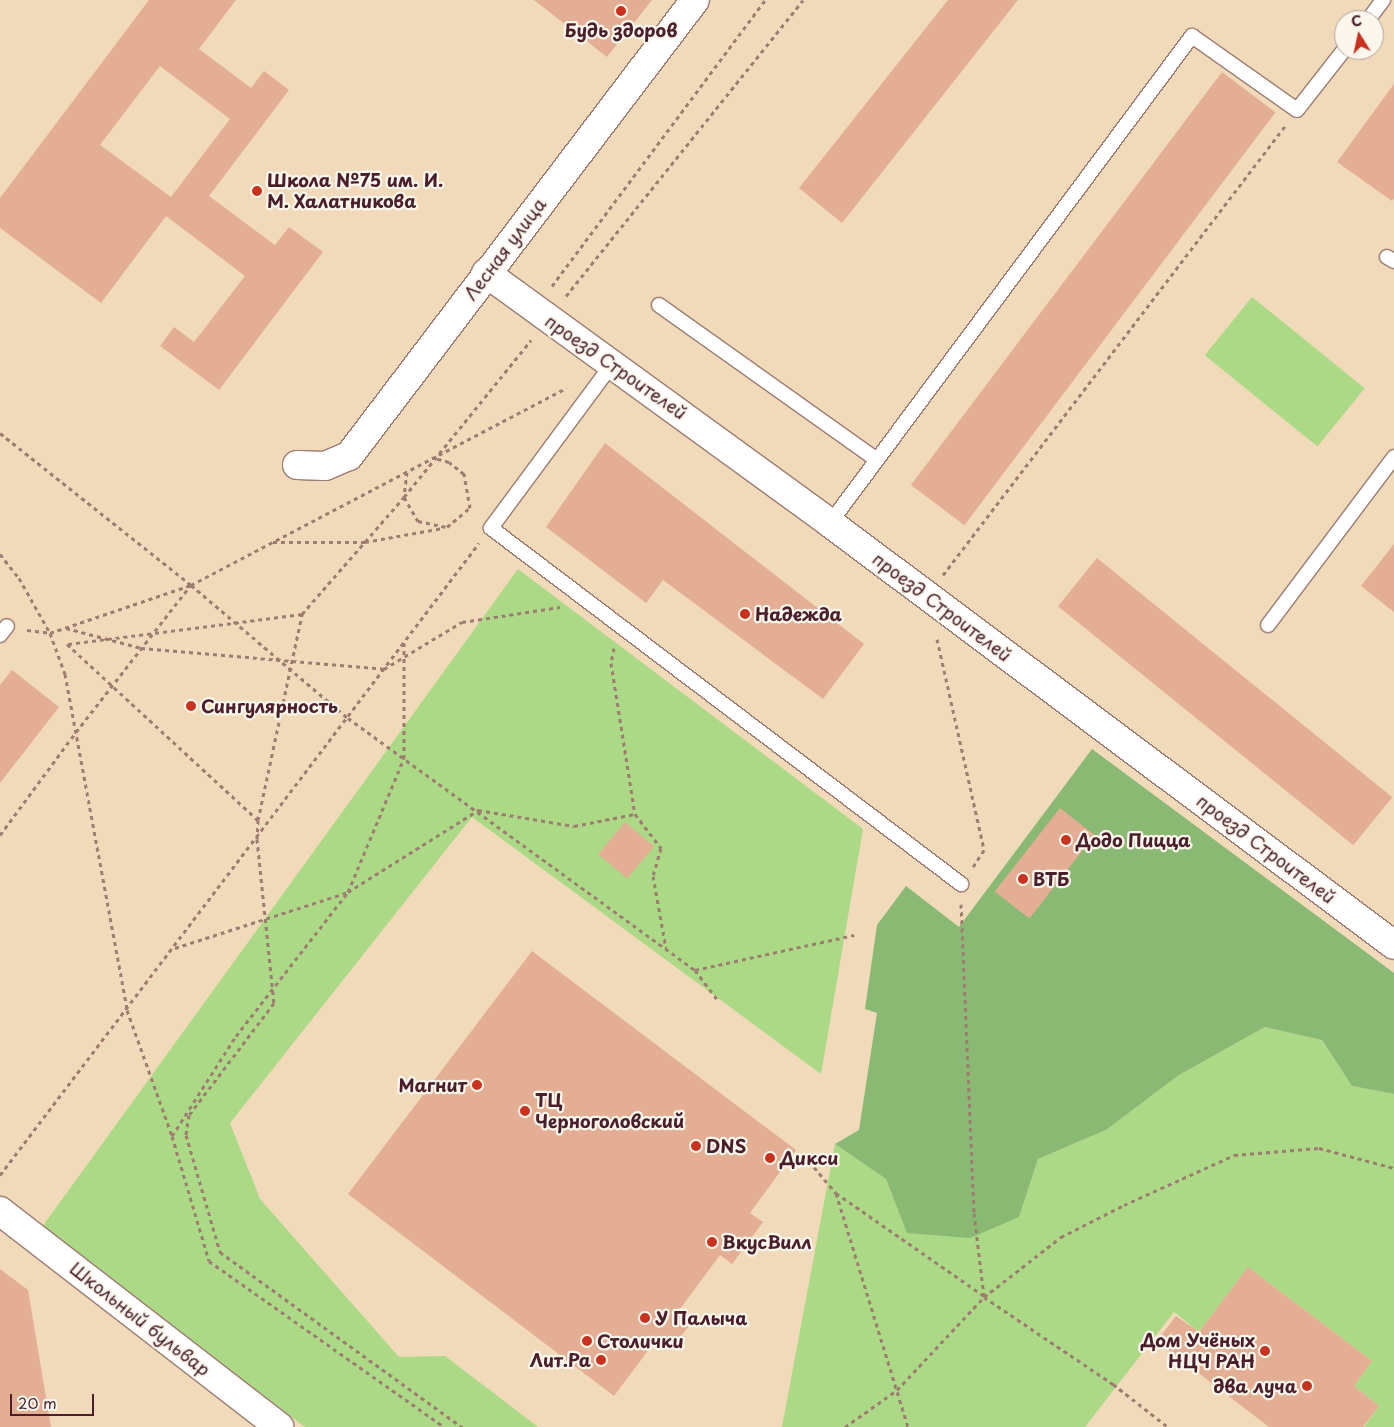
<!DOCTYPE html>
<meta charset="utf-8">
<style>
body{margin:0}
#map{position:relative;width:1394px;height:1427px;overflow:hidden;background:#f1daba;font-family:"Playpen Sans",sans-serif}
div>[style]{position:absolute}
.green>*{inset:0;background:#acd986;transform-origin:0 0}
.forest>*{inset:0;background:#89b973}
.building>*{inset:0;background:#e3ae93;transform-origin:0 0}
.path>*{height:3px;margin-top:-1.5px;transform-origin:0;background:repeating-linear-gradient(90deg,#9e7c72 0 4px,transparent 0 8px)}
.roads{filter:drop-shadow(1px 0 #9e7c72) drop-shadow(-1px 0 #9e7c72) drop-shadow(0 1px #9e7c72) drop-shadow(0 -1px #9e7c72)}
.lane>*{height:14px;margin:-7px;padding:0 7px;transform-origin:7px;border-radius:7px;background:#fff}
.street>*{height:28px;margin:-14px;padding:0 14px;transform-origin:14px;border-radius:14px;background:#fff}
.dots>*{width:14px;height:14px;translate:-50% -50%;box-sizing:border-box;border:2px solid #fbf7ec;border-radius:50%}
span{translate:-50% -50%;white-space:nowrap;text-align:center;line-height:1.15;-webkit-text-stroke:4.5px #fbf7ec;paint-order:stroke}
.poi-label{font-size:18px;color:#4a1f2b;font-weight:700}
.left{translate:0 -50%;text-align:left}
.right{translate:-100% -50%;text-align:right}
.street-label{font-size:18px;color:#4a1f2b}
.north{position:absolute;left:1334px;top:10px;width:50px;height:50px;box-sizing:border-box;background:#fbf7ec;border:1px solid #b4a19f;border-radius:50%;rotate:350deg;font-size:14px;font-weight:700;line-height:20px;text-align:center;color:#4a1f2b}
.north::after{content:'';display:block;margin:auto;width:18px;height:22px;background:#c8321e;clip-path:polygon(50% 0,100% 100%,50% 72%,0 100%)}
.scale{position:absolute;left:10px;top:1394px;width:84px;height:22px;box-sizing:border-box;border:2px solid #4a1f2b;border-top:0;padding-left:6px;font-size:15px;line-height:18px;white-space:nowrap;color:#4a1f2b;-webkit-text-stroke:4px #fbf7ec;paint-order:stroke}
</style>
<div id="map">
<div class="green">
<div style="left:1252px;top:297px;width:145px;height:75px;rotate:39deg"></div>
<div style="clip-path:polygon(518px 569px,863px 829px,821px 1074px,472px 817px,230px 1123px,260px 1199px,399px 1357px,445px 1356px,538px 1427px,305px 1427px,42px 1227px)"></div>
<div style="clip-path:polygon(1265px 1027px,1322px 1040px,1352px 1086px,1394px 1094px,1394px 1427px,1364px 1427px,1379px 1406px,1354px 1386px,1372px 1361px,1248px 1267px,1199px 1332px,1174px 1312px,1085px 1427px,782px 1427px,835px 1144px,886px 1179px,907px 1232px,1019px 1217px,1038px 1159px,1106px 1130px,1179px 1075px)"></div>
</div>
<div class="forest">
<div style="clip-path:polygon(1092px 749px,1394px 973px,1394px 1094px,1352px 1086px,1322px 1040px,1265px 1027px,1179px 1075px,1106px 1130px,1038px 1159px,1019px 1217px,970px 1238px,907px 1233px,886px 1179px,835px 1144px,859px 1130px,877px 1013px,865px 1009px,877px 925px,906px 886px,959px 927px)"></div>
</div>
<div class="building">
<div style="clip-path:polygon(evenodd,149px 0,236px 0,199px 49px,251px 88px,264px 71px,289px 90px,209px 196px,275px 245px,289px 227px,323px 252px,219px 390px,160px 346px,174px 327px,194px 342px,245px 276px,166px 216px,101px 303px,0 228px,0 198px,149px 0,160px 66px,230px 119px,171px 197px,100px 145px,160px 66px)"></div>
<div style="clip-path:polygon(534px 0,652px 0,607px 57px)"></div>
<div style="clip-path:polygon(948px 0,1018px 0,842px 223px,799px 188px)"></div>
<div style="left:1222px;top:72px;width:67px;height:517px;rotate:37deg"></div>
<div style="clip-path:polygon(1394px 84px,1394px 198px,1392px 201px,1337px 162px)"></div>
<div style="clip-path:polygon(605px 443px,864px 644px,823px 699px,663px 580px,646px 603px,546px 527px)"></div>
<div style="clip-path:polygon(1394px 544px,1394px 612px,1361px 586px)"></div>
<div style="left:1097px;top:558px;width:380px;height:62px;rotate:39deg"></div>
<div style="clip-path:polygon(12px 670px,59px 707px,0 783px,0 685px)"></div>
<div style="left:1060px;top:808px;width:44px;height:106px;rotate:38deg"></div>
<div style="left:625px;top:822px;width:38px;height:42px;rotate:40deg"></div>
<div style="clip-path:polygon(532px 951px,796px 1150px,750px 1213px,763px 1222px,732px 1264px,720px 1255px,680px 1309px,694px 1319px,670px 1351px,656px 1340px,614px 1396px,348px 1194px)"></div>
<div style="clip-path:polygon(1248px 1267px,1372px 1361px,1354px 1386px,1379px 1406px,1363px 1427px,1269px 1427px,1157px 1341px,1176px 1316px,1199px 1332px)"></div>
<div style="clip-path:polygon(0 1269px,28px 1290px,51px 1427px,0 1427px)"></div>
</div>
<div class="path">
<div style="left:552px;top:286px;width:357px;rotate:-53.3deg"></div>
<div style="left:566px;top:296px;width:379px;rotate:-51.3deg"></div>
<div style="left:0;top:433px;width:244px;rotate:38.5deg"></div>
<div style="left:191px;top:585px;width:424px;rotate:-27.7deg"></div>
<div style="left:407px;top:472px;width:25px;rotate:97deg"></div>
<div style="left:404px;top:497px;width:28px;rotate:60deg"></div>
<div style="left:418px;top:521px;width:30px;rotate:12deg"></div>
<div style="left:447px;top:527px;width:30px;rotate:-40deg"></div>
<div style="left:470px;top:508px;width:35px;rotate:-100deg"></div>
<div style="left:464px;top:474px;width:19px;rotate:-141deg"></div>
<div style="left:449px;top:462px;width:16px;rotate:-165deg"></div>
<div style="left:273px;top:542px;width:92px"></div>
<div style="left:365px;top:542px;width:79px;rotate:-10.2deg"></div>
<div style="left:0;top:554px;width:31px;rotate:52deg"></div>
<div style="left:19px;top:578px;width:63px;rotate:60.6deg"></div>
<div style="left:50px;top:633px;width:44px;rotate:69.9deg"></div>
<div style="left:65px;top:674px;width:342px;rotate:79.5deg"></div>
<div style="left:127px;top:1010px;width:134px;rotate:70.3deg"></div>
<div style="left:172px;top:1136px;width:130px;rotate:73.5deg"></div>
<div style="left:209px;top:1261px;width:288px;rotate:35.2deg"></div>
<div style="left:943px;top:575px;width:564px;rotate:-52.7deg"></div>
<div style="left:302px;top:614px;width:237px;rotate:172.7deg"></div>
<div style="left:67px;top:644px;width:260px;rotate:42.7deg"></div>
<div style="left:258px;top:820px;width:211px;rotate:-77.9deg"></div>
<div style="left:302px;top:614px;width:155px;rotate:-48.9deg"></div>
<div style="left:404px;top:497px;width:202px;rotate:-51deg"></div>
<div style="left:66px;top:628px;width:78px;rotate:14.9deg"></div>
<div style="left:141px;top:648px;width:244px;rotate:4.9deg"></div>
<div style="left:384px;top:669px;width:91px;rotate:-31.1deg"></div>
<div style="left:462px;top:622px;width:99px;rotate:-8.7deg"></div>
<div style="left:27px;top:630px;width:23px;rotate:7deg"></div>
<div style="left:50px;top:633px;width:149px;rotate:-18.8deg"></div>
<div style="left:937px;top:639px;width:216px;rotate:77.4deg"></div>
<div style="left:984px;top:850px;width:20px;rotate:123deg"></div>
<div style="left:614px;top:648px;width:15px;rotate:101deg"></div>
<div style="left:611px;top:663px;width:153px;rotate:81deg"></div>
<div style="left:635px;top:814px;width:43px;rotate:52.6deg"></div>
<div style="left:661px;top:848px;width:29px;rotate:106deg"></div>
<div style="left:653px;top:876px;width:73px;rotate:79.8deg"></div>
<div style="left:258px;top:820px;width:19px;rotate:93deg"></div>
<div style="left:257px;top:839px;width:165px;rotate:84.1deg"></div>
<div style="left:274px;top:1003px;width:141px;rotate:127.2deg"></div>
<div style="left:189px;top:1115px;width:20px;rotate:99deg"></div>
<div style="left:186px;top:1135px;width:122px;rotate:73.8deg"></div>
<div style="left:220px;top:1252px;width:299px;rotate:35.9deg"></div>
<div style="left:0;top:835px;width:128px;rotate:-53.6deg"></div>
<div style="left:76px;top:732px;width:187px;rotate:-52deg"></div>
<div style="left:191px;top:585px;width:206px;rotate:40.3deg"></div>
<div style="left:348px;top:718px;width:429px;rotate:36deg"></div>
<div style="left:695px;top:970px;width:163px;rotate:-12.4deg"></div>
<div style="left:961px;top:904px;width:309px;rotate:87.6deg"></div>
<div style="left:974px;top:1213px;width:85px;rotate:83.2deg"></div>
<div style="left:984px;top:1297px;width:156px;rotate:34deg"></div>
<div style="left:1113px;top:1384px;width:70px;rotate:38deg"></div>
<div style="left:175px;top:948px;width:182px;rotate:-17.9deg"></div>
<div style="left:348px;top:892px;width:154px;rotate:-32.2deg"></div>
<div style="left:478px;top:810px;width:97px;rotate:9.5deg"></div>
<div style="left:574px;top:826px;width:62px;rotate:-11.1deg"></div>
<div style="left:695px;top:970px;width:38px;rotate:53deg"></div>
<div style="left:172px;top:1136px;width:119px;rotate:-57.4deg"></div>
<div style="left:236px;top:1036px;width:182px;rotate:-52.1deg"></div>
<div style="left:348px;top:892px;width:145px;rotate:-67.3deg"></div>
<div style="left:404px;top:758px;width:115px;rotate:-90deg"></div>
<div style="left:814px;top:1167px;width:34px;rotate:50deg"></div>
<div style="left:836px;top:1193px;width:180px;rotate:34.8deg"></div>
<div style="left:0;top:1175px;width:793px;rotate:-52.84deg"></div>
<div style="left:836px;top:1193px;width:245px;rotate:72.9deg"></div>
<div style="left:845px;top:1427px;width:64px;rotate:-35.4deg"></div>
<div style="left:897px;top:1390px;width:127px;rotate:-46.9deg"></div>
<div style="left:984px;top:1297px;width:98px;rotate:-37.9deg"></div>
<div style="left:1061px;top:1237px;width:71px;rotate:-26.9deg"></div>
<div style="left:1124px;top:1205px;width:121px;rotate:-24.4deg"></div>
<div style="left:1234px;top:1155px;width:85px;rotate:-4.7deg"></div>
<div style="left:1319px;top:1148px;width:78px;rotate:14.9deg"></div>
</div>
<div class="roads">
<div class="lane">
<div style="left:1368px;top:20px;width:25px;rotate:-53deg"></div>
<div style="left:1387px;top:257px;width:8px;rotate:30deg"></div>
<div style="left:659px;top:305px;width:267px;rotate:35.4deg"></div>
<div style="left:613px;top:363px;width:205px;rotate:126.5deg"></div>
<div style="left:491px;top:528px;width:590px;rotate:37.14deg"></div>
<div style="left:830px;top:523px;width:607px;rotate:-53.38deg"></div>
<div style="left:1192px;top:36px;width:128px;rotate:35.2deg"></div>
<div style="left:1297px;top:110px;width:76px;rotate:-51.9deg"></div>
<div style="left:1268px;top:625px;width:210px;rotate:-53.1deg"></div>
<div style="left:0;top:635px;width:11px;rotate:-52deg"></div>
</div>
<div class="street">
<div style="left:486px;top:273px;width:425px;rotate:36deg"></div>
<div style="left:830px;top:523px;width:704px;rotate:36.8deg"></div>
<div style="left:297px;top:465px;width:28px;rotate:2deg"></div>
<div style="left:325px;top:466px;width:26px;rotate:-23deg"></div>
<div style="left:349px;top:456px;width:572px;rotate:-52.81deg"></div>
<div style="left:0;top:1211px;width:353px;rotate:37.7deg"></div>
</div>
</div>
<div class="dots">
<div style="left:621px;top:11px;background:#c8321e"></div>
<div style="left:257px;top:191px;background:#c8321e"></div>
<div style="left:745px;top:614px;background:#c8321e"></div>
<div style="left:191px;top:706px;background:#c8321e"></div>
<div style="left:1066px;top:840px;background:#c8321e"></div>
<div style="left:1023px;top:879px;background:#c8321e"></div>
<div style="left:477px;top:1085px;background:#c8321e"></div>
<div style="left:525px;top:1111px;background:#c8321e"></div>
<div style="left:696px;top:1146px;background:#c8321e"></div>
<div style="left:770px;top:1158px;background:#c8321e"></div>
<div style="left:712px;top:1242px;background:#c8321e"></div>
<div style="left:645px;top:1318px;background:#c8321e"></div>
<div style="left:587px;top:1341px;background:#c8321e"></div>
<div style="left:1265px;top:1351px;background:#c8321e"></div>
<div style="left:601px;top:1360px;background:#c8321e"></div>
<div style="left:1307px;top:1386px;background:#c8321e"></div>
</div>
<div class="poi-label">
<span style="left:621px;top:30px">Будь здоров</span>
<span class="left" style="left:267px;top:191px">Школа №75 им. И.<br>М. Халатникова</span>
<span class="left" style="left:755px;top:614px">Надежда</span>
<span class="left" style="left:201px;top:706px">Сингулярность</span>
<span class="left" style="left:1076px;top:840px">Додо Пицца</span>
<span class="left" style="left:1033px;top:879px">ВТБ</span>
<span class="right" style="left:467px;top:1085px">Магнит</span>
<span class="left" style="left:535px;top:1111px">ТЦ<br>Черноголовский</span>
<span class="left" style="left:706px;top:1146px">DNS</span>
<span class="left" style="left:780px;top:1158px">Дикси</span>
<span class="left" style="left:722px;top:1242px">ВкусВилл</span>
<span class="left" style="left:655px;top:1318px">У Палыча</span>
<span class="left" style="left:597px;top:1341px">Столички</span>
<span class="right" style="left:1255px;top:1351px">Дом Учёных<br>НЦЧ РАН</span>
<span class="right" style="left:591px;top:1360px">Лит.Ра</span>
<span class="right" style="left:1297px;top:1386px">два луча</span>
</div>
<div class="street-label">
<span style="left:505px;top:249px;rotate:-53deg">Лесная улица</span>
<span style="left:616px;top:367px;rotate:35deg">проезд Строителей</span>
<span style="left:942px;top:607px;rotate:37deg">проезд Строителей</span>
<span style="left:1266px;top:849px;rotate:37deg">проезд Строителей</span>
<span style="left:140px;top:1319px;rotate:38deg">Школьный бульвар</span>
</div>
<div class="north">С</div>
<div class="scale">20 m</div>
</div>
